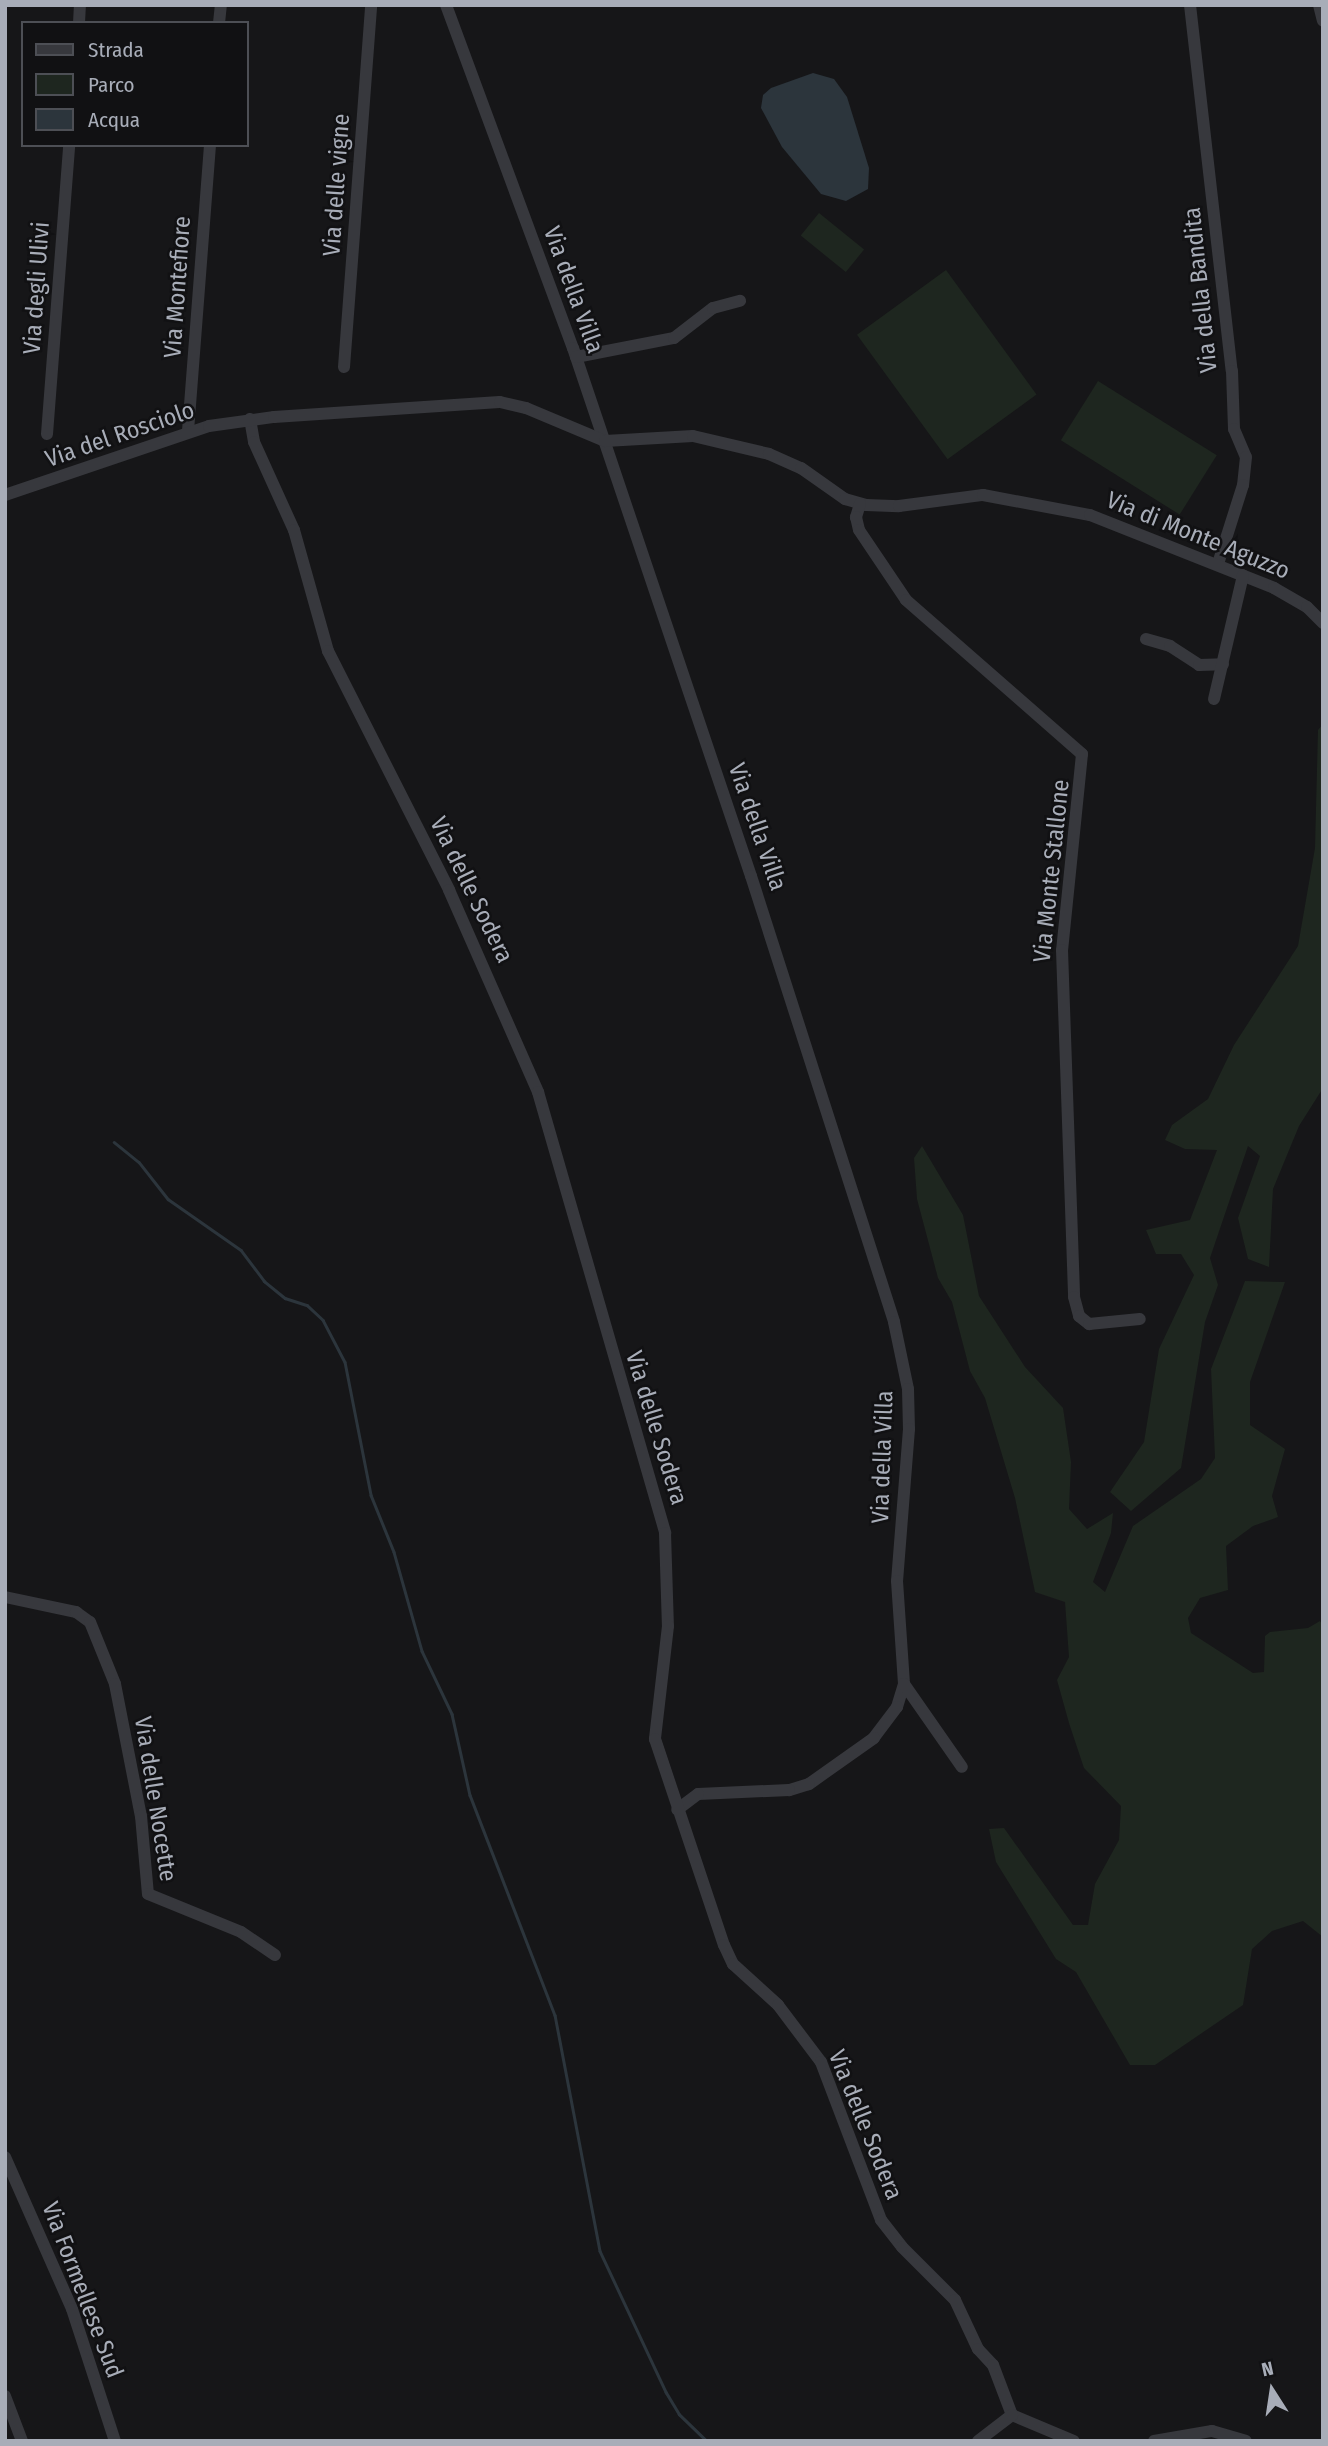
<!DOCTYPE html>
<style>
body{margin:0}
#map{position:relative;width:1328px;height:2446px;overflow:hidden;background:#161618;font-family:"Fira Sans Condensed",sans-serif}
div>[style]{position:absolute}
.green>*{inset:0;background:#1e261f;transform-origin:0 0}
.water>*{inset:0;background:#2c353c}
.stream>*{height:2.5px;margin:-1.25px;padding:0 1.25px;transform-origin:1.25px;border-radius:1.25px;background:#2c353c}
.minor>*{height:12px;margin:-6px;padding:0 6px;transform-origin:6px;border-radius:6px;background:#37383d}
span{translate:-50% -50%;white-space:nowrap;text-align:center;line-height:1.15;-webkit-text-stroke:5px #111113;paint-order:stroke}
.street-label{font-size:24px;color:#a8adb8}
.frame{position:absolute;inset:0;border:7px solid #a8adb8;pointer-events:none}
.legend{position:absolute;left:21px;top:21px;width:228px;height:126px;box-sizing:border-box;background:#111113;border:2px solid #4d4f55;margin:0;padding:9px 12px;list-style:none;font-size:21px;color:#a8adb8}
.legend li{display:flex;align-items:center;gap:14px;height:35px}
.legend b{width:35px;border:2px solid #4d4f55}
.north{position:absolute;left:1237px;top:2355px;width:70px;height:70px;-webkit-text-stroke:5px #111113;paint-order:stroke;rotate:348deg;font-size:19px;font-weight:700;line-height:28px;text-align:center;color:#a8adb8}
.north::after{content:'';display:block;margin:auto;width:24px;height:32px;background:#a8adb8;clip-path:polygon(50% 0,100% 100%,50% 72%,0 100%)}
</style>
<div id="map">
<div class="green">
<div style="left:819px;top:213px;width:58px;height:29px;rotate:39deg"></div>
<div style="left:946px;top:270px;width:154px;height:110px;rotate:54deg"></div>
<div style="left:1098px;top:381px;width:140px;height:70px;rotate:32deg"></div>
<div style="clip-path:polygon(1323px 724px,1323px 1088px,1299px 1126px,1273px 1189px,1269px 1267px,1248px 1259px,1238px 1218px,1260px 1156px,1248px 1146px,1210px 1258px,1218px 1285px,1205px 1322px,1181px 1468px,1131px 1511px,1110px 1492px,1144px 1442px,1159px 1349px,1194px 1275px,1181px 1254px,1156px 1254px,1146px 1230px,1190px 1220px,1217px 1150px,1185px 1149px,1165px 1140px,1172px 1125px,1208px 1099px,1234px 1045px,1298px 946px,1315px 848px,1318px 730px)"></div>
<div style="clip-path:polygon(922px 1146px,963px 1215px,979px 1296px,1025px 1367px,1063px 1408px,1071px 1462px,1069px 1509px,1087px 1529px,1113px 1513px,1111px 1533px,1093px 1582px,1105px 1592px,1133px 1526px,1201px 1479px,1215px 1458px,1211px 1369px,1245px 1281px,1285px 1282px,1250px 1382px,1250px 1425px,1285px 1449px,1272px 1496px,1278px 1517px,1253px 1526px,1226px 1546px,1228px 1590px,1200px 1598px,1188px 1618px,1191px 1633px,1253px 1673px,1264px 1672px,1265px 1636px,1270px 1632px,1308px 1628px,1320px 1621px,1323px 1626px,1323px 1937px,1303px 1921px,1272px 1931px,1252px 1949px,1243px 2005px,1155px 2065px,1130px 2065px,1076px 1972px,1056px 1959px,996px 1862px,989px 1829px,1004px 1828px,1073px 1925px,1088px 1925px,1095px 1884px,1119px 1840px,1121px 1806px,1084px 1768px,1069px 1723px,1057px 1680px,1069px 1657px,1065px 1602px,1035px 1592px,1015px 1498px,985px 1398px,970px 1371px,952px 1302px,938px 1278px,917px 1199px,914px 1158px)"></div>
</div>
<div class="water">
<div style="clip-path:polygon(813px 73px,834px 79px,847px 97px,869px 168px,868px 189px,846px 201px,821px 194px,782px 147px,761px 108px,763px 95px,771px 88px)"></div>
</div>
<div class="stream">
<div style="left:114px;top:1142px;width:32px;rotate:39deg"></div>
<div style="left:139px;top:1162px;width:47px;rotate:51.9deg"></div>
<div style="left:168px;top:1199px;width:89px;rotate:34.9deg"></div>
<div style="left:241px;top:1250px;width:39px;rotate:53deg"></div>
<div style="left:264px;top:1281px;width:27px;rotate:39deg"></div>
<div style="left:285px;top:1298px;width:23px;rotate:18deg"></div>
<div style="left:307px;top:1305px;width:22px;rotate:43deg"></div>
<div style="left:323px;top:1320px;width:47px;rotate:62.4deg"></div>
<div style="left:345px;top:1362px;width:136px;rotate:78.9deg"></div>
<div style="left:371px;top:1495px;width:61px;rotate:68deg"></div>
<div style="left:394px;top:1552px;width:103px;rotate:74.2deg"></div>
<div style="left:422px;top:1651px;width:70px;rotate:64.5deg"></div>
<div style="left:452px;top:1714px;width:83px;rotate:77.5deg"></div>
<div style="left:470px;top:1795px;width:236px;rotate:68.9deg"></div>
<div style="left:555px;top:2015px;width:240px;rotate:79.2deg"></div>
<div style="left:600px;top:2251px;width:156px;rotate:64.9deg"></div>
<div style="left:666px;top:2392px;width:26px;rotate:59deg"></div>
<div style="left:679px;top:2414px;width:39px;rotate:44deg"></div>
</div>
<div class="minor">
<div style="left:446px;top:5px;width:366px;rotate:69.7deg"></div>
<div style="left:573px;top:348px;width:557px;rotate:71.37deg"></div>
<div style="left:751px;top:876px;width:468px;rotate:72.2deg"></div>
<div style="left:894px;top:1322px;width:68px;rotate:78.2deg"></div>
<div style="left:908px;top:1389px;width:40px;rotate:88.6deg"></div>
<div style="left:909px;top:1429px;width:152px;rotate:94.5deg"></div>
<div style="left:897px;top:1581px;width:103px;rotate:86.1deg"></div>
<div style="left:904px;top:1684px;width:24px;rotate:107deg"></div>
<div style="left:897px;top:1707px;width:39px;rotate:127deg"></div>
<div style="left:874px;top:1738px;width:80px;rotate:144.7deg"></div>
<div style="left:809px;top:1784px;width:21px;rotate:163deg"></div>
<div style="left:789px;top:1790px;width:91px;rotate:177.5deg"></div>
<div style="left:698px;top:1794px;width:26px;rotate:143deg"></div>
<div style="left:1190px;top:5px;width:368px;rotate:83.5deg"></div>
<div style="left:1232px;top:371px;width:58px;rotate:88deg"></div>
<div style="left:1234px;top:429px;width:30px;rotate:67deg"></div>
<div style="left:1246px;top:457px;width:28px;rotate:96deg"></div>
<div style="left:1243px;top:485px;width:83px;rotate:107.6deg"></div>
<div style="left:1319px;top:5px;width:16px;rotate:76deg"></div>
<div style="left:79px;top:23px;width:18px;rotate:-87deg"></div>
<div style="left:219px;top:23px;width:18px;rotate:-84deg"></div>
<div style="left:576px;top:357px;width:100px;rotate:-11deg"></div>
<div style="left:674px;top:338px;width:49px;rotate:-37.6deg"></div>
<div style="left:713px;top:308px;width:28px;rotate:-15deg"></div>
<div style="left:344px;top:367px;width:363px;rotate:-85.7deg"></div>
<div style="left:250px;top:419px;width:23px;rotate:80deg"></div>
<div style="left:254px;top:442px;width:97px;rotate:65.6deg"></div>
<div style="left:294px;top:530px;width:126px;rotate:74.3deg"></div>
<div style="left:328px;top:651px;width:268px;rotate:63.1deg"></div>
<div style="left:449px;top:890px;width:221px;rotate:66.2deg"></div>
<div style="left:538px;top:1092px;width:459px;rotate:73.9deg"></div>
<div style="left:665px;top:1533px;width:93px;rotate:88.2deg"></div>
<div style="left:668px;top:1626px;width:114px;rotate:96.6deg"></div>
<div style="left:655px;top:1739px;width:217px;rotate:71.5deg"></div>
<div style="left:724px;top:1945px;width:21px;rotate:65deg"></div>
<div style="left:733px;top:1964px;width:61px;rotate:42.3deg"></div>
<div style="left:778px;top:2005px;width:71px;rotate:53deg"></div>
<div style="left:821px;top:2062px;width:169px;rotate:69.2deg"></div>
<div style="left:881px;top:2220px;width:34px;rotate:52deg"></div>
<div style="left:902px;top:2247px;width:75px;rotate:45deg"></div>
<div style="left:955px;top:2300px;width:54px;rotate:64.9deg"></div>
<div style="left:978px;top:2349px;width:22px;rotate:47deg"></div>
<div style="left:993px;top:2365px;width:53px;rotate:69.2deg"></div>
<div style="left:188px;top:431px;width:287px;rotate:-85.6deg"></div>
<div style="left:47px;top:434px;width:290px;rotate:-85.6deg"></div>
<div style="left:5px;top:495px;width:215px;rotate:-18.7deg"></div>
<div style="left:209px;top:426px;width:66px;rotate:-7.9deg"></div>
<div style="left:274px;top:417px;width:226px;rotate:-3.8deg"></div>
<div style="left:500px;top:402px;width:27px;rotate:13deg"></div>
<div style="left:526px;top:408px;width:86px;rotate:22.7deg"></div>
<div style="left:605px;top:441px;width:88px;rotate:-3.3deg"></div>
<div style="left:693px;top:436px;width:78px;rotate:13.3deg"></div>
<div style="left:769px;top:454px;width:35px;rotate:24deg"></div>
<div style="left:801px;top:468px;width:54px;rotate:35.2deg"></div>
<div style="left:845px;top:499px;width:22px;rotate:16deg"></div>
<div style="left:866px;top:505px;width:33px;rotate:2deg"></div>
<div style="left:899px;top:506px;width:85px;rotate:-7.5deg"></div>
<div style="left:983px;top:495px;width:109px;rotate:10.6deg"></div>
<div style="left:1090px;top:515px;width:198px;rotate:21.6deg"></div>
<div style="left:1274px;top:588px;width:38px;rotate:30deg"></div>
<div style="left:1307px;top:607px;width:23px;rotate:45deg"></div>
<div style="left:860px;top:504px;width:14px;rotate:107deg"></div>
<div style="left:856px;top:517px;width:13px;rotate:77deg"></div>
<div style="left:859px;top:530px;width:84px;rotate:56.1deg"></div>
<div style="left:906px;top:600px;width:234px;rotate:41.2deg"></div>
<div style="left:1082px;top:754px;width:197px;rotate:95.8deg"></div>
<div style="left:1062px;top:950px;width:347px;rotate:88deg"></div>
<div style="left:1074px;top:1297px;width:20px;rotate:75deg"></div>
<div style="left:1079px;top:1316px;width:13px;rotate:39deg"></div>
<div style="left:1089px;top:1324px;width:51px;rotate:-5.6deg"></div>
<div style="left:1146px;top:639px;width:25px;rotate:16deg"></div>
<div style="left:1170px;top:646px;width:35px;rotate:33deg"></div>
<div style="left:1199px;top:665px;width:24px;rotate:-2deg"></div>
<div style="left:1214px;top:699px;width:127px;rotate:-76.8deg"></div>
<div style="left:5px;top:1597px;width:73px;rotate:11.9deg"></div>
<div style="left:76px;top:1612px;width:17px;rotate:36deg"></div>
<div style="left:90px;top:1622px;width:67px;rotate:68deg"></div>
<div style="left:115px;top:1684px;width:135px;rotate:78.9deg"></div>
<div style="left:141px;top:1816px;width:78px;rotate:84.9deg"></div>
<div style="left:148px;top:1894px;width:100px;rotate:22.2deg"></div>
<div style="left:241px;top:1932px;width:41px;rotate:34.1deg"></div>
<div style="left:904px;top:1684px;width:101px;rotate:55.1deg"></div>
<div style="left:5px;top:2157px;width:166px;rotate:66.2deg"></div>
<div style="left:72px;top:2309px;width:139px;rotate:72deg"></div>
<div style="left:5px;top:2396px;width:48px;rotate:69.3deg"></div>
<div style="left:1012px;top:2415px;width:67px;rotate:22.8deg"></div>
<div style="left:978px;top:2441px;width:43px;rotate:-37.4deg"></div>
<div style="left:1154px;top:2441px;width:59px;rotate:-9.8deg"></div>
<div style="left:1212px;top:2431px;width:35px;rotate:16deg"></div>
</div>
<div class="street-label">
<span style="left:337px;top:185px;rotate:-86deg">Via delle vigne</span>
<span style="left:178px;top:287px;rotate:-86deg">Via Montefiore</span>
<span style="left:37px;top:288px;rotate:-86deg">Via degli Ulivi</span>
<span style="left:573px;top:290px;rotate:70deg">Via della Villa</span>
<span style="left:1201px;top:290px;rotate:-96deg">Via della Bandita</span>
<span style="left:120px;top:435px;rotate:-19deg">Via del Rosciolo</span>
<span style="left:1198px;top:536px;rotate:22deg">Via di Monte Aguzzo</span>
<span style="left:757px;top:827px;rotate:71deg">Via della Villa</span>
<span style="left:1052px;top:871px;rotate:-84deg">Via Monte Stallone</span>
<span style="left:471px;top:890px;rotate:64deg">Via delle Sodera</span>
<span style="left:656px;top:1428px;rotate:73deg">Via delle Sodera</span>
<span style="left:883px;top:1457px;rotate:-88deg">Via della Villa</span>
<span style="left:155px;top:1799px;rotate:81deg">Via delle Nocette</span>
<span style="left:865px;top:2125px;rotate:68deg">Via delle Sodera</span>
<span style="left:82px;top:2290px;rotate:69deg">Via Formellese Sud</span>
</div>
<div class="frame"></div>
<ul class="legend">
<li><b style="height:9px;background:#37383d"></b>Strada</li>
<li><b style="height:19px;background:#1e261f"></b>Parco</li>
<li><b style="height:19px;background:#2c353c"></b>Acqua</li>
</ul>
<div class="north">N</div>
</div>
